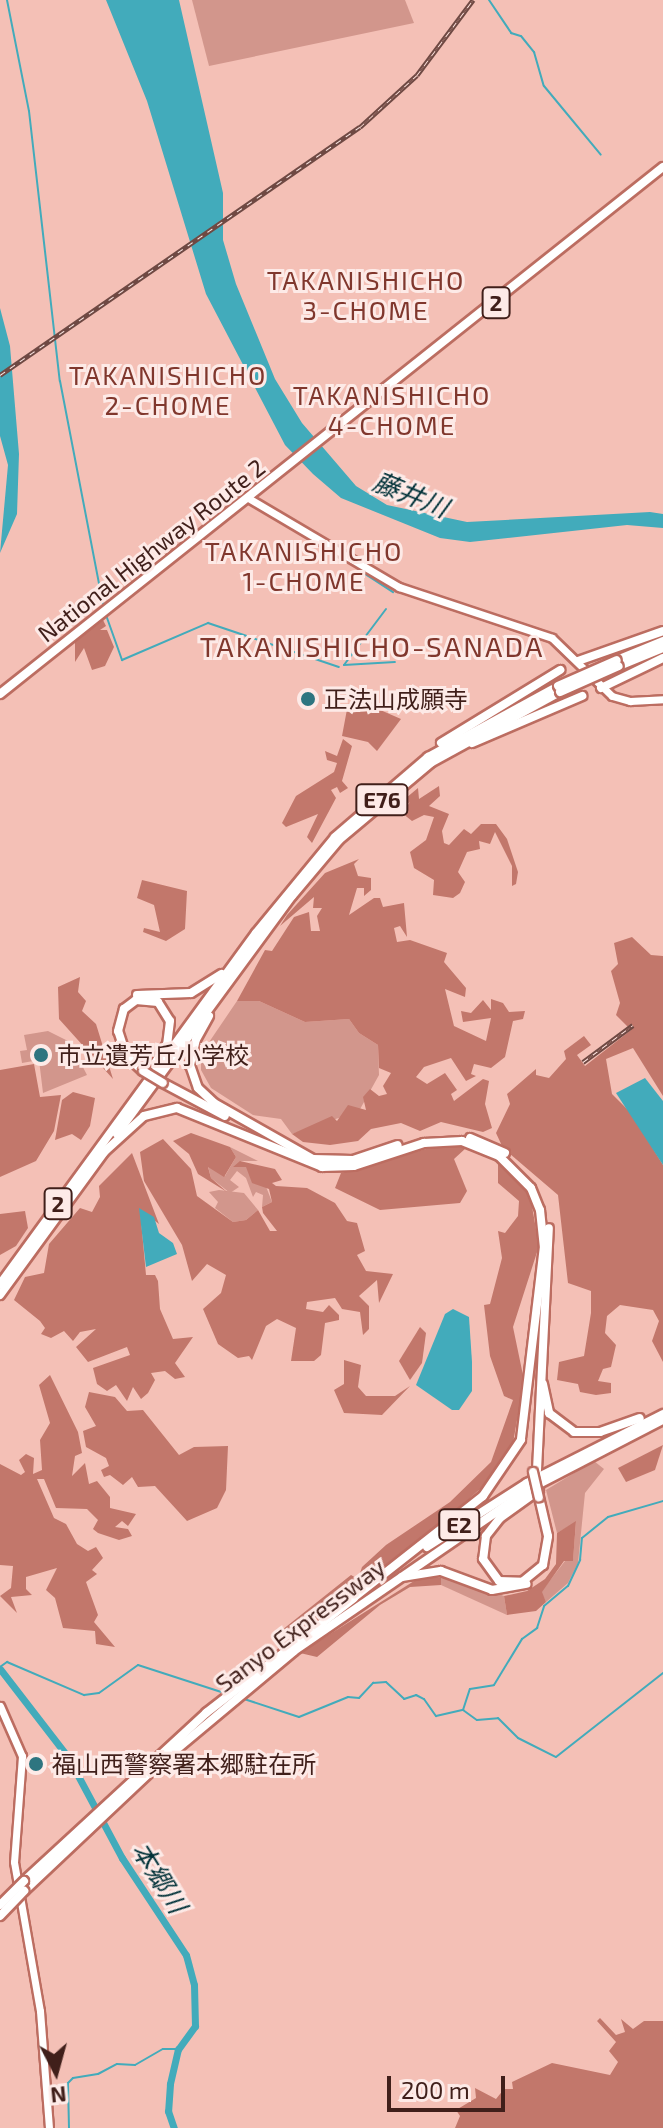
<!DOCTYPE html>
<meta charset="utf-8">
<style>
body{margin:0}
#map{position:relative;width:663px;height:2128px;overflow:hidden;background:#f4c0b6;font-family:"Exo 2","Noto Sans JP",sans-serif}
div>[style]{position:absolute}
.green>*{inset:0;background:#d2968c}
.forest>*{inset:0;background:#c2776b}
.water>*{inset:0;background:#42abbb}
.stream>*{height:2px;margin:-1px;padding:0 1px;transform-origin:1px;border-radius:1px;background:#42abbb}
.river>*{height:7px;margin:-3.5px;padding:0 3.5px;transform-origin:3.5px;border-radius:3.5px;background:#42abbb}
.roads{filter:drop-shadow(2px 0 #bc6d61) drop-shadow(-2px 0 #bc6d61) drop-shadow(0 2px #bc6d61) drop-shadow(0 -2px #bc6d61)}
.major>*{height:7px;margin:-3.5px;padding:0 3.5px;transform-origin:3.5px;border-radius:3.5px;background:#fff}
.highway>*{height:8px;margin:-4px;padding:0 4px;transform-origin:4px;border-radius:4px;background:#fff}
.rail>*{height:5px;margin-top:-2.5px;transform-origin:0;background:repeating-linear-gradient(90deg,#fdeae7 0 6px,#6f4943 0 12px);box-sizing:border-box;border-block:2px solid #6f4943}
.bridges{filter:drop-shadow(2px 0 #bc6d61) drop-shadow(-2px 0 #bc6d61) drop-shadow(0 2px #bc6d61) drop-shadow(0 -2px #bc6d61)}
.highway-bridge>*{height:8px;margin:-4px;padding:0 4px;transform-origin:4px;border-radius:4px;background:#fff}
.dots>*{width:22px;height:22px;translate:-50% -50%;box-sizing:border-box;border:4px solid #fdeae7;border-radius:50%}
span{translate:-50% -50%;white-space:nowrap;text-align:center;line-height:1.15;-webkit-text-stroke:6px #fdeae7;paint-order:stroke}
.shield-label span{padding:2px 6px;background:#fdeae7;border:2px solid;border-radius:6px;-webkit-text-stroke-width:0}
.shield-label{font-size:22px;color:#401f1a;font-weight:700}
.street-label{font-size:24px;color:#401f1a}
.poi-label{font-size:24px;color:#401f1a}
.left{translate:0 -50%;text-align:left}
.neighbourhood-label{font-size:26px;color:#80372d;letter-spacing:2px}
.water-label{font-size:26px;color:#003138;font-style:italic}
.quarter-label{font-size:28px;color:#80372d;letter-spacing:2px}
.north{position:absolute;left:16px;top:2032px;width:80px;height:80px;-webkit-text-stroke:6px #fdeae7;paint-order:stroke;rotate:174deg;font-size:22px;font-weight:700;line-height:32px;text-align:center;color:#401f1a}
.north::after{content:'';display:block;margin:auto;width:28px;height:36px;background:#401f1a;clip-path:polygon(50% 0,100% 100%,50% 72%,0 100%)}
.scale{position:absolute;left:387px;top:2076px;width:118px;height:36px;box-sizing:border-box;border:4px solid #401f1a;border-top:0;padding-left:10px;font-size:24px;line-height:28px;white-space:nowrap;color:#401f1a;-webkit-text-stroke:6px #fdeae7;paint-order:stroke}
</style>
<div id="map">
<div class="green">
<div style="clip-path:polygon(192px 0,405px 0,414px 23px,209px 66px)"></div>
<div style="clip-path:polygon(237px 1001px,259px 1001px,305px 1022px,349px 1019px,359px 1033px,378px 1045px,379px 1075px,359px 1111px,292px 1134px,281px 1119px,253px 1115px,211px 1088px,201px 1070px,201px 1054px)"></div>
<div style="clip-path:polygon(48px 1031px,70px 1042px,87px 1075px,43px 1093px,39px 1060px,22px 1063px,20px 1051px,27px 1050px,24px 1035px)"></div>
<div style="clip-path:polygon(230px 1147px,258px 1161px,240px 1161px,265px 1184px,272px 1202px,262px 1207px,263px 1195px,256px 1192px,253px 1197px,246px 1178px,237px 1171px,230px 1180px,239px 1187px,230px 1193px,211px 1178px,208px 1166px,225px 1176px,236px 1157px)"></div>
<div style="clip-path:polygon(219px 1190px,244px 1193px,258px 1210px,246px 1220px,233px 1222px,215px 1208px,218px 1202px,209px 1192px)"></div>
<div style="clip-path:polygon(594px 1461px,604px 1469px,585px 1493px,578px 1563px,568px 1583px,546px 1602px,541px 1592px,565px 1561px,573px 1560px,576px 1522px,557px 1533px,546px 1490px)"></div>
<div style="clip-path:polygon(447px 1575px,504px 1596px,507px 1615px,441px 1585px,441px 1578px,422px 1576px)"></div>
</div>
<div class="forest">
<div style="clip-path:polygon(103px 620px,106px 626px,100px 630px,107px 630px,114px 647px,105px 666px,92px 670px,84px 648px,75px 662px,75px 642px)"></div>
<div style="clip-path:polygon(374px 697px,378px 709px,401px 719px,377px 751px,368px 742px,342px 736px,348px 704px)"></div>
<div style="clip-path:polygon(343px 739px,352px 746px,342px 781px,348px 788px,340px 793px,337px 787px,331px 790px,336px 798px,312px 843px,307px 837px,318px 814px,286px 827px,282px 823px,296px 796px,334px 772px,337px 763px,327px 760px,325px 751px,337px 756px)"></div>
<div style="clip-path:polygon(439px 786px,440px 796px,429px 806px,449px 814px,442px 831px,444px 843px,449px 845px,464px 829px,471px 834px,481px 824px,496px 824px,507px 839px,518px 872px,516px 884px,512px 886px,512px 866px,495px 832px,490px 844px,479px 841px,480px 849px,467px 852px,458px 872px,465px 882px,460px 893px,453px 898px,433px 895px,434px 880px,414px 868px,410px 852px,426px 840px,434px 817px,424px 815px,412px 821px,402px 813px,410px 802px,403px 808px,400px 803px,418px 788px,419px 799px)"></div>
<div style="clip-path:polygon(359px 859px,354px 864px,358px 876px,371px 878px,371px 890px,364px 896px,364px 888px,357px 888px,349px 915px,374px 898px,380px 898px,383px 907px,404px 903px,407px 937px,400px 926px,394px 928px,397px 942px,410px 940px,447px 953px,444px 962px,466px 988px,465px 997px,445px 989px,454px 1026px,486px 1041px,491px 1018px,463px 1022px,461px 1011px,471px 1013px,483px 1000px,491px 1010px,491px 999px,503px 1003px,509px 1012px,525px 1011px,523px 1019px,513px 1021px,505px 1057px,491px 1068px,474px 1064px,471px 1074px,476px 1076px,466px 1081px,451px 1058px,424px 1067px,416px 1077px,427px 1084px,445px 1073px,457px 1090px,451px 1094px,454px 1101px,483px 1079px,489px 1081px,485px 1104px,492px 1128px,483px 1132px,441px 1122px,420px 1131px,401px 1123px,371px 1129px,358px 1141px,330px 1145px,303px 1142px,292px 1134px,332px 1116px,337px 1121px,348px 1105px,366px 1110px,363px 1097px,370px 1089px,379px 1096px,387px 1094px,383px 1086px,391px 1073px,379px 1068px,378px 1045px,359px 1033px,349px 1019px,305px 1022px,259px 1001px,237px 1001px,265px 950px,272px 951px,294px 917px,309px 912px,311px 931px,320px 931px,317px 916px,322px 908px,313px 908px,314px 897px,280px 926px,287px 915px,325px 873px)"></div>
<div style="clip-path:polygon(142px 880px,187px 891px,185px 929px,166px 941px,143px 932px,144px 928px,160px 932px,154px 905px,137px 898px)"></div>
<div style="clip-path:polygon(632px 937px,651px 955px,663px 956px,663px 1096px,633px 1048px,606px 1059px,612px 1094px,631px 1113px,663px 1165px,663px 1362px,652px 1341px,659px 1321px,653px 1310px,620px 1305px,607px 1316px,605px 1333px,616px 1345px,611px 1367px,603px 1369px,598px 1381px,611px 1383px,611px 1393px,596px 1395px,580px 1392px,578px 1384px,557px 1380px,559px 1362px,584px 1356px,591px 1313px,591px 1291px,568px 1283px,558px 1195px,503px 1148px,496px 1133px,510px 1104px,507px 1094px,536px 1069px,536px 1075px,549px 1078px,566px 1059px,564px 1051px,584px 1036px,591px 1045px,577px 1055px,585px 1066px,631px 1030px,616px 1015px,620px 1003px,611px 971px,618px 964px,614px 943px)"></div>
<div style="clip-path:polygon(80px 977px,78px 992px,86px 1001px,82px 1011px,96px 1024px,113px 1079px,59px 1019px,58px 987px)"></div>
<div style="clip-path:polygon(34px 1064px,40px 1097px,61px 1095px,54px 1131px,36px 1161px,0 1177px,0 1070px)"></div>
<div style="clip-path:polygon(73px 1092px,95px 1098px,90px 1126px,81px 1140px,72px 1134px,55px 1140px,62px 1100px)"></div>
<div style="clip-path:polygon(191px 1133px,230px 1147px,236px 1157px,224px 1177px,208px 1167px,211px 1178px,227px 1192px,198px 1174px,189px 1154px,173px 1141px)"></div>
<div style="clip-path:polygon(163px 1139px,191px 1169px,197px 1196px,233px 1222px,246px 1220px,258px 1210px,270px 1231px,277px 1231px,263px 1213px,262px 1207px,272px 1202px,269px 1189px,252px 1183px,246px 1167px,233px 1167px,240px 1161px,275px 1169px,282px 1180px,272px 1183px,276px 1186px,307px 1188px,335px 1203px,347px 1221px,357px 1223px,365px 1251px,357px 1255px,366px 1271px,393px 1274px,379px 1303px,377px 1280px,359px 1296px,369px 1306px,369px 1329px,363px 1335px,360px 1312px,342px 1309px,335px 1298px,307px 1302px,306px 1309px,323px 1312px,329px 1305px,339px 1315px,339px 1320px,325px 1323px,321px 1355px,314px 1361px,291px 1361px,296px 1328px,277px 1319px,266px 1326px,252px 1360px,249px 1356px,238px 1358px,218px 1344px,203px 1309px,221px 1293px,226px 1275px,207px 1264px,192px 1281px,182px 1245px,144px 1181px,140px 1152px)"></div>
<div style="clip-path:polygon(444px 1144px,466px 1148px,454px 1159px,467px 1191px,460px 1203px,380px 1210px,335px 1188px,341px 1173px)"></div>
<div style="clip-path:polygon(132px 1153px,159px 1224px,140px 1209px,146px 1275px,155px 1275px,158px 1281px,160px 1309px,173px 1339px,193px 1337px,175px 1363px,185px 1377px,175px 1379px,165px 1371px,151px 1373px,155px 1380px,148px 1393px,141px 1399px,133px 1387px,127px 1401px,116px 1385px,107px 1391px,97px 1384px,93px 1368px,130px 1355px,127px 1347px,88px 1362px,76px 1347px,96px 1329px,80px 1332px,73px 1341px,64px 1331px,51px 1338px,41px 1334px,45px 1328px,40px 1321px,14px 1300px,25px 1277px,44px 1273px,49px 1244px,80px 1208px,92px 1212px,100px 1197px,99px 1186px)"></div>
<div style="clip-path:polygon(498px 1159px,530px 1195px,539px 1246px,513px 1327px,524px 1380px,512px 1449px,490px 1480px,433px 1531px,278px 1650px,277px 1634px,351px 1575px,358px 1579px,362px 1567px,386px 1545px,450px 1502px,491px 1462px,513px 1400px,504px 1396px,490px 1356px,484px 1305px,490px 1304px,502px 1258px,498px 1231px,505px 1233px,518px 1216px,519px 1201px,498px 1183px)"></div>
<div style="clip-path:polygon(25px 1211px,28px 1228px,16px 1246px,0 1255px,0 1214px)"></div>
<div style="clip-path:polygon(420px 1327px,426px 1333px,422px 1363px,410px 1380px,399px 1361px)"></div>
<div style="clip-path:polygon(344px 1360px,361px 1365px,358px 1387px,366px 1396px,395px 1396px,410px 1386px,382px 1415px,344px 1413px,334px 1390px,344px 1384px)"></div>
<div style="clip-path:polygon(50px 1375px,78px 1432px,82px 1453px,75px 1456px,72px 1476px,85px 1463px,89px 1484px,97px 1481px,110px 1497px,110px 1508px,136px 1514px,128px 1526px,122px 1521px,115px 1527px,128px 1529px,132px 1536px,119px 1540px,98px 1533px,93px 1529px,98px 1520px,87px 1509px,56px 1508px,44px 1479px,37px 1479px,54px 1518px,66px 1524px,77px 1544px,88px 1551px,96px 1547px,103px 1558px,92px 1570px,97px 1574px,86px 1582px,98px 1615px,94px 1622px,115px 1647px,96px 1644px,95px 1631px,63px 1628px,55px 1598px,46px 1590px,57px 1568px,26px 1577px,26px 1589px,32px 1595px,11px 1597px,17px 1613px,0 1596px,11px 1588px,13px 1566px,0 1565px,0 1464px,21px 1475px,25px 1472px,19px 1460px,26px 1454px,34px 1458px,33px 1474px,42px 1470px,40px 1440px,50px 1423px,39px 1385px)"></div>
<div style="clip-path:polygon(89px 1392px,115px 1397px,127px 1411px,143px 1410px,179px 1455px,194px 1447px,228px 1446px,226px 1490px,217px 1508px,187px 1521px,155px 1486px,138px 1487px,132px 1477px,123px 1485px,110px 1475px,104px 1477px,101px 1470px,109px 1466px,106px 1458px,86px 1447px,83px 1431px,96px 1426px,85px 1407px)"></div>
<div style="clip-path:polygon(663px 1445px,655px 1470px,626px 1482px,618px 1468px)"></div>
<div style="clip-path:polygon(576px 1521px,573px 1561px,564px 1561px,542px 1592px,546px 1602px,536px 1611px,507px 1615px,504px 1596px,527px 1591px,545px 1579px,556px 1564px,557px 1533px)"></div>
<div style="clip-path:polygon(422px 1576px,441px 1578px,441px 1585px,410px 1587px,380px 1605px,317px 1657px,300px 1653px)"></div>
<div style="clip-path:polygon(600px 2018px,616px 2035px,625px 2032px,621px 2019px,633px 2029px,644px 2021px,663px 2021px,663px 2128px,455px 2128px,460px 2116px,456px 2110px,476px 2098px,475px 2088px,496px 2099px,504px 2089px,513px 2089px,512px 2082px,552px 2063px,610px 2075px,618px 2062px,609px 2051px,616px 2042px,597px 2021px)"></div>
</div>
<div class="water">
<div style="clip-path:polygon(106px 0,179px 0,223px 193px,223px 240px,236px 284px,275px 379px,302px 423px,356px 486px,387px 505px,467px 522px,650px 512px,663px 514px,663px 528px,627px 525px,470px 542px,440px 538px,341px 498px,313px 474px,285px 445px,206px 294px,147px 101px)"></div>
<div style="clip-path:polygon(0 308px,10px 346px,19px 454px,17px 514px,0 553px,8px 465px,0 436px)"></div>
<div style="clip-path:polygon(645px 1078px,663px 1101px,663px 1165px,616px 1093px)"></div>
<div style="clip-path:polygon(139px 1208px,154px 1217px,159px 1233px,173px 1243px,177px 1254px,146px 1267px)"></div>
<div style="clip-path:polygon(453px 1309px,469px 1317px,472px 1362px,472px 1391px,459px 1410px,452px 1410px,416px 1385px,445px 1314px)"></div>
</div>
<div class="stream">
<div style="left:7px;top:0;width:113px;rotate:78.8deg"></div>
<div style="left:29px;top:111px;width:272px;rotate:83.5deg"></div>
<div style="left:60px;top:381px;width:232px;rotate:79.1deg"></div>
<div style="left:489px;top:0;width:40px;rotate:56deg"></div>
<div style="left:511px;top:33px;width:10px;rotate:17deg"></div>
<div style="left:521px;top:36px;width:21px;rotate:51deg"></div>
<div style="left:534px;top:52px;width:35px;rotate:74deg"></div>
<div style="left:544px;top:86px;width:89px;rotate:50.4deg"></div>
<div style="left:362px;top:572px;width:37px;rotate:33deg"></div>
<div style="left:386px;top:609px;width:70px;rotate:126.9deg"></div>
<div style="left:344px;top:665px;width:51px;rotate:-3.4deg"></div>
<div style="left:106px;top:615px;width:48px;rotate:70.4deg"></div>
<div style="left:122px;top:660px;width:94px;rotate:-23.3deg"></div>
<div style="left:208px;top:623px;width:138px;rotate:18.6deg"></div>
<div style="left:0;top:1667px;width:9px;rotate:-36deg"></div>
<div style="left:7px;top:1662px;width:84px;rotate:23.2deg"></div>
<div style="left:84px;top:1695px;width:15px;rotate:-8deg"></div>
<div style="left:99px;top:1693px;width:48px;rotate:-35.7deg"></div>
<div style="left:138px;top:1665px;width:94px;rotate:18deg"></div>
<div style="left:241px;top:1698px;width:61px;rotate:18.1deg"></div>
<div style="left:299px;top:1717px;width:53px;rotate:-22.2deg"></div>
<div style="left:348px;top:1697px;width:11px;rotate:5deg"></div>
<div style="left:359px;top:1698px;width:21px;rotate:-47deg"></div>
<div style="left:373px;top:1683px;width:13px;rotate:-4deg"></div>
<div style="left:386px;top:1682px;width:25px;rotate:43deg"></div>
<div style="left:404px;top:1699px;width:13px;rotate:-18deg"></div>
<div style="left:416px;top:1695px;width:9px;rotate:27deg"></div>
<div style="left:424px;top:1699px;width:21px;rotate:55deg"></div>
<div style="left:436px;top:1716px;width:28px;rotate:-13deg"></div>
<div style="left:463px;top:1710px;width:22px;rotate:-72deg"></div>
<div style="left:470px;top:1689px;width:24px;rotate:-9deg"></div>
<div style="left:494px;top:1685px;width:54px;rotate:-58.7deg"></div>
<div style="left:522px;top:1639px;width:19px;rotate:-36deg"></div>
<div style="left:537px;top:1628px;width:23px;rotate:-72deg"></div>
<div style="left:544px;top:1606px;width:31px;rotate:-40deg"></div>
<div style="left:568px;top:1586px;width:29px;rotate:-65deg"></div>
<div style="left:580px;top:1560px;width:22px;rotate:-85deg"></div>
<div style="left:582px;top:1538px;width:33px;rotate:-39deg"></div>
<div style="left:608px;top:1517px;width:57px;rotate:-16.2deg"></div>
<div style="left:463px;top:1710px;width:17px;rotate:36deg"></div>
<div style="left:477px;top:1720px;width:21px;rotate:-5deg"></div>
<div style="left:498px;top:1718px;width:28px;rotate:45deg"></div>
<div style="left:518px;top:1738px;width:42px;rotate:26.6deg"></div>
<div style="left:556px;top:1757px;width:136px;rotate:-38.1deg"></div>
<div style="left:69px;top:2128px;width:45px;rotate:-91.3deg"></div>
<div style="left:68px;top:2083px;width:7px;rotate:-45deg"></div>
<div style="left:73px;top:2078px;width:25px;rotate:-9deg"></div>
<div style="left:98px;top:2074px;width:21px;rotate:-28deg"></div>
<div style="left:117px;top:2064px;width:18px;rotate:3deg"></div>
<div style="left:135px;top:2065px;width:32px;rotate:-30deg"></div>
<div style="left:163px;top:2049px;width:15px"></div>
</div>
<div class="river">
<div style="left:0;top:1669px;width:111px;rotate:52.3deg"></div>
<div style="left:68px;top:1757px;width:115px;rotate:61.9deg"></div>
<div style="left:122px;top:1858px;width:116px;rotate:56.6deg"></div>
<div style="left:186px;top:1955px;width:31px;rotate:75deg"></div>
<div style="left:194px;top:1985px;width:41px;rotate:88.6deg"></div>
<div style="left:195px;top:2026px;width:29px;rotate:126deg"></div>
<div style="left:178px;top:2049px;width:36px;rotate:103deg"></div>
<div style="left:170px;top:2084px;width:27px;rotate:94deg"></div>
<div style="left:168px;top:2111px;width:18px;rotate:71deg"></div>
</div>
<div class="roads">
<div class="major">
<div style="left:250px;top:499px;width:173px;rotate:30.6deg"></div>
<div style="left:399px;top:587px;width:161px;rotate:18.4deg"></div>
<div style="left:552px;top:638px;width:83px;rotate:44deg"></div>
<div style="left:612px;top:696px;width:19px;rotate:16deg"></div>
<div style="left:630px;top:701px;width:33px;rotate:-3deg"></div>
<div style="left:0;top:1706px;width:55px;rotate:66.3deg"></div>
<div style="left:22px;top:1756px;width:106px;rotate:94.3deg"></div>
<div style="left:14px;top:1862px;width:151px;rotate:80.1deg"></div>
<div style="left:40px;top:2011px;width:117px;rotate:85.6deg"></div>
</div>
<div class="highway">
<div style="left:617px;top:660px;width:50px;rotate:-22.4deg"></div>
<div style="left:578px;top:661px;width:90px;rotate:-19.4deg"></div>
<div style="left:619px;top:666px;width:48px;rotate:-22.2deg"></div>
<div style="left:601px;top:688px;width:69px;rotate:-25.8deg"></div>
<div style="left:0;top:694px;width:847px;rotate:-38.48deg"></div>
<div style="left:441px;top:743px;width:140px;rotate:-31.5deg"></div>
<div style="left:472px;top:743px;width:120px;rotate:-23.1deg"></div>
<div style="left:137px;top:995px;width:54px;rotate:-2.1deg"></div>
<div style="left:191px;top:993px;width:36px;rotate:-32deg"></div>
<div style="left:209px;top:1016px;width:26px;rotate:119deg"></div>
<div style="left:196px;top:1039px;width:27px;rotate:103deg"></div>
<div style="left:190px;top:1065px;width:24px;rotate:71deg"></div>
<div style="left:198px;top:1088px;width:22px;rotate:43deg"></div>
<div style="left:214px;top:1103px;width:114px;rotate:29.5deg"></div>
<div style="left:313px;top:1159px;width:40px;rotate:1.4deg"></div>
<div style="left:353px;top:1160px;width:47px;rotate:-18.4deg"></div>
<div style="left:143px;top:1071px;width:23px;rotate:-137deg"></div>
<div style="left:126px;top:1055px;width:25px;rotate:-108deg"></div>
<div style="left:118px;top:1031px;width:23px;rotate:-75deg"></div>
<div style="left:124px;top:1009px;width:15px;rotate:-37deg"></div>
<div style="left:136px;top:1000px;width:22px;rotate:5deg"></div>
<div style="left:158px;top:1002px;width:22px;rotate:58deg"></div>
<div style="left:170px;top:1021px;width:23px;rotate:97deg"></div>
<div style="left:167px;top:1044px;width:22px;rotate:122deg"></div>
<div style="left:163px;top:1083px;width:70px;rotate:28deg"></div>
<div style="left:117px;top:1134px;width:295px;rotate:-53.7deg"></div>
<div style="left:292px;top:896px;width:73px;rotate:-50deg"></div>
<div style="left:339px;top:840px;width:121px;rotate:-40deg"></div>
<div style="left:432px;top:762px;width:146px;rotate:-28.7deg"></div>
<div style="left:470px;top:1138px;width:38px;rotate:23deg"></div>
<div style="left:103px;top:1153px;width:55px;rotate:-42.1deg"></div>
<div style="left:144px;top:1116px;width:34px;rotate:-14deg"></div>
<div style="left:177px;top:1108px;width:157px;rotate:22.1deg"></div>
<div style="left:322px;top:1167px;width:32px;rotate:-2deg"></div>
<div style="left:354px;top:1166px;width:74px;rotate:-18.2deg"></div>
<div style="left:424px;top:1143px;width:38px;rotate:-3deg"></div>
<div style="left:462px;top:1141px;width:40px;rotate:22deg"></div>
<div style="left:499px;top:1156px;width:45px;rotate:45deg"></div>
<div style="left:531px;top:1188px;width:24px;rotate:68deg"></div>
<div style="left:540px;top:1210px;width:36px;rotate:84deg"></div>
<div style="left:544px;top:1246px;width:195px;rotate:96.8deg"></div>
<div style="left:521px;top:1440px;width:68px;rotate:124.2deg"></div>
<div style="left:483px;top:1496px;width:168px;rotate:141.8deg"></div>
<div style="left:0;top:1284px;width:434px;rotate:-53.9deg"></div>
<div style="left:256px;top:933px;width:124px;rotate:-50.5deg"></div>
<div style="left:335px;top:837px;width:123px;rotate:-40.7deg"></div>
<div style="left:428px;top:757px;width:148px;rotate:-28.6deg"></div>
<div style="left:0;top:1295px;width:178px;rotate:-53.9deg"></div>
<div style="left:543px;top:1384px;width:30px;rotate:78deg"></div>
<div style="left:549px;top:1413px;width:31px;rotate:37deg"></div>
<div style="left:574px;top:1432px;width:26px"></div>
<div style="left:600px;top:1432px;width:42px;rotate:-19.3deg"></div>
<div style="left:537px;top:1470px;width:242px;rotate:-87.2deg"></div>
<div style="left:539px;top:1490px;width:48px;rotate:144.3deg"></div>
<div style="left:500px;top:1518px;width:23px;rotate:128deg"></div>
<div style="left:486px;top:1536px;width:23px;rotate:97deg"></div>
<div style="left:483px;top:1559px;width:27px;rotate:54deg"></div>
<div style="left:499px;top:1581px;width:23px;rotate:2deg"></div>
<div style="left:522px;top:1582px;width:27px;rotate:-39deg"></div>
<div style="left:543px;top:1565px;width:29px;rotate:-80deg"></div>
<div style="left:548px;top:1536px;width:40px;rotate:-103deg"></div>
<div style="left:427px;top:1547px;width:119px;rotate:-32.6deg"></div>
<div style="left:527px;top:1483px;width:153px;rotate:-26.9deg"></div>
<div style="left:402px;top:1577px;width:39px;rotate:-9deg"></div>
<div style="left:441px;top:1571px;width:54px;rotate:20.4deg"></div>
<div style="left:492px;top:1590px;width:35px;rotate:-10deg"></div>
<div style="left:24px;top:1881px;width:248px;rotate:-42.7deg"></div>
<div style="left:206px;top:1713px;width:187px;rotate:-37.8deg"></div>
<div style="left:24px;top:1891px;width:185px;rotate:-43.3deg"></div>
<div style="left:159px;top:1764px;width:176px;rotate:-39.9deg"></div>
<div style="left:294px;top:1651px;width:288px;rotate:-34.5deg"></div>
<div style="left:531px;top:1488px;width:148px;rotate:-27.3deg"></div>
</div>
</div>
<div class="rail">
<div style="left:0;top:375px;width:437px;rotate:-34.6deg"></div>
<div style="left:360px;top:127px;width:77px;rotate:-42.4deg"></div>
<div style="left:417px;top:75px;width:94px;rotate:-53.3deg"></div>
<div style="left:583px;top:1062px;width:62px;rotate:-36.5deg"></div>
</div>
<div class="bridges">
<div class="highway-bridge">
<div style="left:558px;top:686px;width:64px;rotate:-23.8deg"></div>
<div style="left:560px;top:692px;width:64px;rotate:-23.8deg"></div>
<div style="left:143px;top:1071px;width:23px;rotate:31deg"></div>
<div style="left:533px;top:1472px;width:26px;rotate:77deg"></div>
<div style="left:0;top:1905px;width:34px;rotate:-45deg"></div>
<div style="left:0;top:1916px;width:35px;rotate:-46deg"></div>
</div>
</div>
<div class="dots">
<div style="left:308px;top:699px;background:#2e7580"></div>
<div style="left:41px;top:1055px;background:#2e7580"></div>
<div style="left:36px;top:1764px;background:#2e7580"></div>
</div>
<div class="shield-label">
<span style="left:496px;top:303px">2</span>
<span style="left:382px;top:800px">E76</span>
<span style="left:58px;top:1204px">2</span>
<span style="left:459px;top:1525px">E2</span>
</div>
<div class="street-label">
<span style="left:151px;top:550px;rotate:-38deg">National Highway Route 2</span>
<span style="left:300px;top:1625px;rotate:-37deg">Sanyo Expressway</span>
</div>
<div class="poi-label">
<span class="left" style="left:324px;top:699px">正法山成願寺</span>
<span class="left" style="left:57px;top:1055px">市立遺芳丘小学校</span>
<span class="left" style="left:52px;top:1764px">福山西警察署本郷駐在所</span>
</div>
<div class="neighbourhood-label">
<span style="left:366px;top:295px">TAKANISHICHO<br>3-CHOME</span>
<span style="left:168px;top:390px">TAKANISHICHO<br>2-CHOME</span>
<span style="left:392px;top:410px">TAKANISHICHO<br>4-CHOME</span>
<span style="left:304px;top:566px">TAKANISHICHO<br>1-CHOME</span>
</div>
<div class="water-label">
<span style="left:411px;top:494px;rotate:22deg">藤井川</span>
<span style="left:160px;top:1877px;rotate:58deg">本郷川</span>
</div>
<div class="quarter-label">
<span style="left:372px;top:646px">TAKANISHICHO-SANADA</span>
</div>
<div class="north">N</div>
<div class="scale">200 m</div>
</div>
